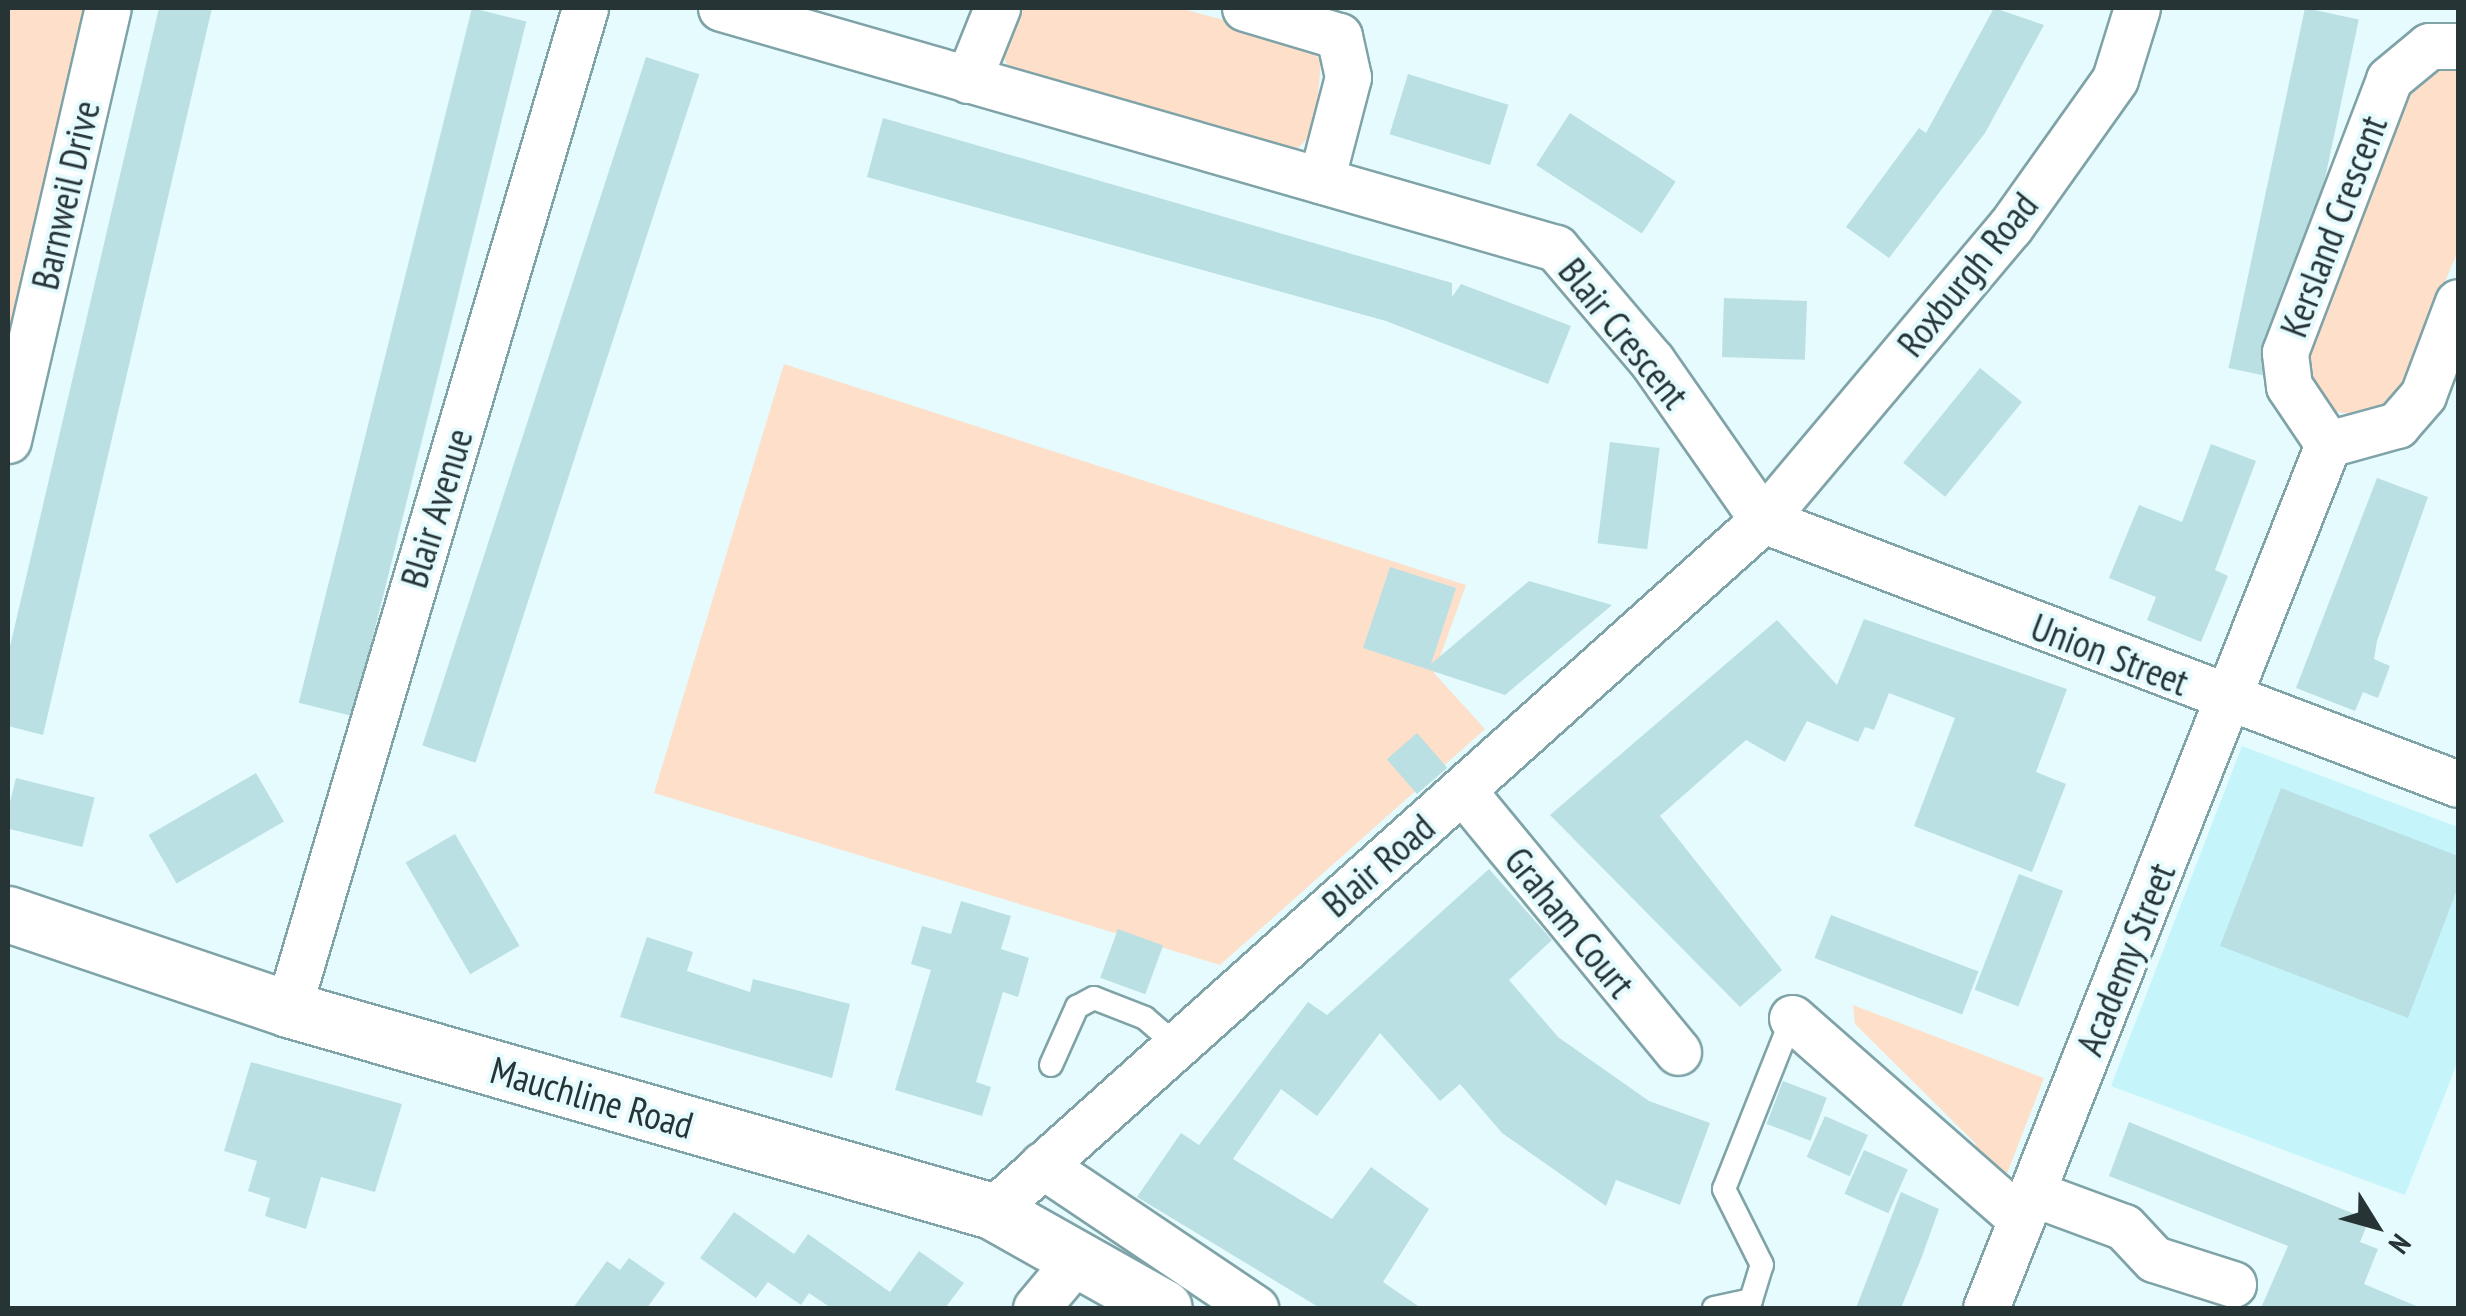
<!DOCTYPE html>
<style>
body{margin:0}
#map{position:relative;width:2466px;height:1316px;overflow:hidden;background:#e5fbfe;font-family:"PT Sans Narrow",sans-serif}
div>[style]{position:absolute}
.built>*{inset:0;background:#c5f5fa}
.green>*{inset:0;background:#fddfca}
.building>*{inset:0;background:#bbe0e4;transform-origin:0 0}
.roads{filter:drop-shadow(2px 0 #7fa3a7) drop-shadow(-2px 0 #7fa3a7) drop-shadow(0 2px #7fa3a7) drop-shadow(0 -2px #7fa3a7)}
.service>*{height:22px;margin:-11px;padding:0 11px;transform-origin:11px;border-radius:11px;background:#fff}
.minor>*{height:45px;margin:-22.5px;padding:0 22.5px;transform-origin:22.5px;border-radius:22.5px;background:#fff}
.secondary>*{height:55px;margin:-27.5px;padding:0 27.5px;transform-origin:27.5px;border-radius:27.5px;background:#fff}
span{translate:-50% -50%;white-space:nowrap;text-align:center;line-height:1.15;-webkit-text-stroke:8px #e5fbfe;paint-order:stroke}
.street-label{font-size:38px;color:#263436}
.frame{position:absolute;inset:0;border:10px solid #263436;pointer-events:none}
.north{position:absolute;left:2326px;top:1176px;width:100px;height:100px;-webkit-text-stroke:8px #e5fbfe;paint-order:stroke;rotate:127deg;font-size:28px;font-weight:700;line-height:40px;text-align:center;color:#263436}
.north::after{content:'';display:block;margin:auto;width:35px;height:45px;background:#263436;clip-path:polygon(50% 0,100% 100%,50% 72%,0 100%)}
</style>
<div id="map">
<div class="built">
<div style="clip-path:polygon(2242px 746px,2458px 827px,2458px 1061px,2405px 1195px,2111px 1086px)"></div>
</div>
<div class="green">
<div style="clip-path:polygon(8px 8px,91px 8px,8px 366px)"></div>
<div style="clip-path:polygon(1019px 8px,1179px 8px,1294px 39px,1321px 60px,1315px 131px,1289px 157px,1010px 73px,1002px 52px)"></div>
<div style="clip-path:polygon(2447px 64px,2458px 68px,2458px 251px,2393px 405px,2363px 417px,2326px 409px,2298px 353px,2395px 97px)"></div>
<div style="clip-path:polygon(784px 364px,1466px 585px,1434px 673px,1485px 729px,1220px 965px,654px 793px)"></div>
<div style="clip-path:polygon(1853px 1005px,2044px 1078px,2006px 1176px,1970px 1162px,1976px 1144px,1855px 1024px)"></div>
</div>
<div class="building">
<div style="clip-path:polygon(159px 8px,212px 8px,43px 735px,8px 726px,8px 655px)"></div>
<div style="left:472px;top:8px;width:56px;height:716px;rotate:14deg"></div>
<div style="clip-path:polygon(1994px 8px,2044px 25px,1985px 133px,1889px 258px,1846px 227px,1919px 128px,1926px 133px)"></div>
<div style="left:2305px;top:8px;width:55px;height:368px;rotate:12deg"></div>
<div style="left:646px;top:57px;width:56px;height:724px;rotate:18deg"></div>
<div style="left:1408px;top:74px;width:105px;height:63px;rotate:17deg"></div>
<div style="left:1570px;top:113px;width:126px;height:62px;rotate:33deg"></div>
<div style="clip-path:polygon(883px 118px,1452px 283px,1452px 297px,1461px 284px,1571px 326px,1548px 384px,1386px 321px,867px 177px)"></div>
<div style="left:1724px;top:298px;width:83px;height:59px;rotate:2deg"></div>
<div style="left:1980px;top:368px;width:54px;height:122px;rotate:39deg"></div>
<div style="left:1610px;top:442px;width:50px;height:102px;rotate:7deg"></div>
<div style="clip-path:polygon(2211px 444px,2256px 461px,2215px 570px,2228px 576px,2201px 642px,2147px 620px,2156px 597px,2109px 578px,2139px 505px,2182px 522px)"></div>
<div style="clip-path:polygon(2377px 478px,2428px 497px,2377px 641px,2374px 659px,2390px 666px,2378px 698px,2363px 692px,2355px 711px,2296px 688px)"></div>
<div style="clip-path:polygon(1390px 567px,1456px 588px,1431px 664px,1529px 581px,1612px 605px,1505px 695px,1363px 648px)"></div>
<div style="clip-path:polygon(1864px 619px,2067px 689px,2036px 772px,2066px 784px,2032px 872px,1914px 826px,1955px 718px,1889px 693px,1874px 730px,1865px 727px,1858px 742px,1807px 721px,1785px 762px,1746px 740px,1660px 816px,1782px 970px,1740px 1007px,1550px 815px,1777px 620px,1837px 685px)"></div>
<div style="left:1417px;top:733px;width:46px;height:40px;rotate:49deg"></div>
<div style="left:256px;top:773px;width:56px;height:124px;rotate:60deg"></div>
<div style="left:16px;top:778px;width:81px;height:51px;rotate:14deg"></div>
<div style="clip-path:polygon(2281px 788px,2458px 856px,2458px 887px,2408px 1018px,2220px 946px)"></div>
<div style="left:455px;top:834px;width:129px;height:57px;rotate:60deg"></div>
<div style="clip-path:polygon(1489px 869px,1552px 940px,1509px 980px,1558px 1037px,1649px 1101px,1710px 1123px,1680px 1205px,1616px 1180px,1606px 1206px,1502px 1133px,1460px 1084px,1440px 1101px,1380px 1033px,1317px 1116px,1281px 1089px,1233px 1159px,1332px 1219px,1371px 1167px,1429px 1209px,1383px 1282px,1421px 1308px,1320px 1308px,1137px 1197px,1181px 1133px,1199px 1145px,1308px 1002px,1327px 1015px)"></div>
<div style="left:2019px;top:874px;width:47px;height:124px;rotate:21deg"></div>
<div style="clip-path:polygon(961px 901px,1011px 916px,1001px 949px,1029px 958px,1018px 997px,1003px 992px,976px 1082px,991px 1087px,982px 1116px,895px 1090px,931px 970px,911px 964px,922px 926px,951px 934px)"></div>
<div style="left:1831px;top:915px;width:158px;height:46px;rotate:21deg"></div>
<div style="left:1118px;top:929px;width:48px;height:52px;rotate:20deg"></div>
<div style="clip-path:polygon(647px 937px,693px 952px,687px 971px,750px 992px,753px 979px,850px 1004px,832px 1078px,620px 1017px)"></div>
<div style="clip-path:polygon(251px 1062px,402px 1104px,375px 1192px,321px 1177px,306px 1229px,265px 1216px,270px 1198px,248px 1191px,257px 1161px,224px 1151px)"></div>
<div style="left:1783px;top:1081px;width:47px;height:46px;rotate:21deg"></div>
<div style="left:1825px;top:1116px;width:47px;height:45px;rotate:24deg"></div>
<div style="clip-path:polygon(2129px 1122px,2369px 1220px,2360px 1242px,2378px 1249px,2364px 1284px,2421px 1308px,2261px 1308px,2288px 1246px,2109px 1176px)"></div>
<div style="left:1864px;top:1150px;width:48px;height:48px;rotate:24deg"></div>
<div style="clip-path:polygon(1901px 1192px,1939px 1209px,1921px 1259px,1901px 1308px,1856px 1308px)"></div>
<div style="clip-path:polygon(734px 1212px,794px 1254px,808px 1234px,890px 1292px,919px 1251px,964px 1283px,945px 1308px,831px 1308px,809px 1293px,801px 1305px,768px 1282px,756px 1298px,700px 1258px)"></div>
<div style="clip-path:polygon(629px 1258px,665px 1283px,647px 1308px,573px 1308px,607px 1261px,620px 1270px)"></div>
</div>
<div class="roads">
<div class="service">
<div style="left:1051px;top:1065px;width:64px;rotate:-65.9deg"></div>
<div style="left:1077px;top:1007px;width:19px;rotate:-28deg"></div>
<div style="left:1094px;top:998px;width:55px;rotate:21.4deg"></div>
<div style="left:1145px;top:1018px;width:40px;rotate:41deg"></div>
<div style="left:1714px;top:1308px;width:38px;rotate:-12deg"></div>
<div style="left:1751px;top:1300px;width:37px;rotate:-73deg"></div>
<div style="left:1762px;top:1265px;width:85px;rotate:-116.6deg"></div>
<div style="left:1724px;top:1189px;width:184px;rotate:-68.3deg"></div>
</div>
<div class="minor">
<div style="left:721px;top:8px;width:869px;rotate:16.04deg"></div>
<div style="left:1556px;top:248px;width:148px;rotate:49.7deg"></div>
<div style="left:1652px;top:361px;width:194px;rotate:55.1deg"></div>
<div style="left:1245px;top:8px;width:98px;rotate:16.6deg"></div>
<div style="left:1339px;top:36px;width:42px;rotate:77.6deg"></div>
<div style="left:1348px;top:77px;width:107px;rotate:104.6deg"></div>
<div style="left:968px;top:80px;width:78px;rotate:-68.1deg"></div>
<div style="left:8px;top:440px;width:443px;rotate:-77deg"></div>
<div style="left:2328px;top:444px;width:70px;rotate:-123.9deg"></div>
<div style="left:2289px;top:386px;width:34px;rotate:-97deg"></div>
<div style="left:2285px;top:352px;width:292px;rotate:-69.1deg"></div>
<div style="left:2389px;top:79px;width:52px;rotate:-39.5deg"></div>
<div style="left:2429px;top:46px;width:29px"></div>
<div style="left:1763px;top:520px;width:743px;rotate:20.8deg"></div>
<div style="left:1463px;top:791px;width:338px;rotate:50.5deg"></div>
<div style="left:288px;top:1009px;width:1044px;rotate:-73.47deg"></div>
<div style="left:1792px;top:1018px;width:305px;rotate:41.3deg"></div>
<div style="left:1042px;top:1165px;width:257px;rotate:33.9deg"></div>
<div style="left:2032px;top:1193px;width:98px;rotate:20.3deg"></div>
<div style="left:2124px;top:1227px;width:44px;rotate:46.8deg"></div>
<div style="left:2154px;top:1259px;width:83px;rotate:17.6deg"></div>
<div style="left:992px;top:1211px;width:1035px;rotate:-41.87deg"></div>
<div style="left:1763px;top:520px;width:383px;rotate:-49.9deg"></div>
<div style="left:2010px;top:227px;width:181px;rotate:-54.6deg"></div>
<div style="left:2115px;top:79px;width:74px;rotate:-72.8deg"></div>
<div style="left:1036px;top:1308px;width:67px;rotate:-49.9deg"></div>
<div style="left:1986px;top:1308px;width:929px;rotate:-68.4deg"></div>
<div style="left:2328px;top:444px;width:72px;rotate:-15.4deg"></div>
<div style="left:2397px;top:425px;width:40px;rotate:-49deg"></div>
<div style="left:2423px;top:395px;width:99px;rotate:-69.4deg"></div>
</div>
<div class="secondary">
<div style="left:8px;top:914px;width:296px;rotate:18.7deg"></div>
<div style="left:288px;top:1009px;width:732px;rotate:16.01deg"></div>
<div style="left:992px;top:1211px;width:197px;rotate:29.4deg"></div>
</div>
</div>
<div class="street-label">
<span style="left:65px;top:195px;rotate:-77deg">Barnweil Drive</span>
<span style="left:2333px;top:226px;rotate:-69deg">Kersland Crescent</span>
<span style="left:1967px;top:274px;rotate:-51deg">Roxburgh Road</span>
<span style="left:1624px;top:333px;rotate:51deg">Blair Crescent</span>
<span style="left:436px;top:508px;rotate:-73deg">Blair Avenue</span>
<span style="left:2110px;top:654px;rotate:21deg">Union Street</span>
<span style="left:1378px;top:865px;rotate:-41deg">Blair Road</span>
<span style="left:1570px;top:922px;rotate:51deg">Graham Court</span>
<span style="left:2125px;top:959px;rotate:-68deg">Academy Street</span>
<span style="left:592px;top:1097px;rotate:16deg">Mauchline Road</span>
</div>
<div class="frame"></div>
<div class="north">N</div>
</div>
